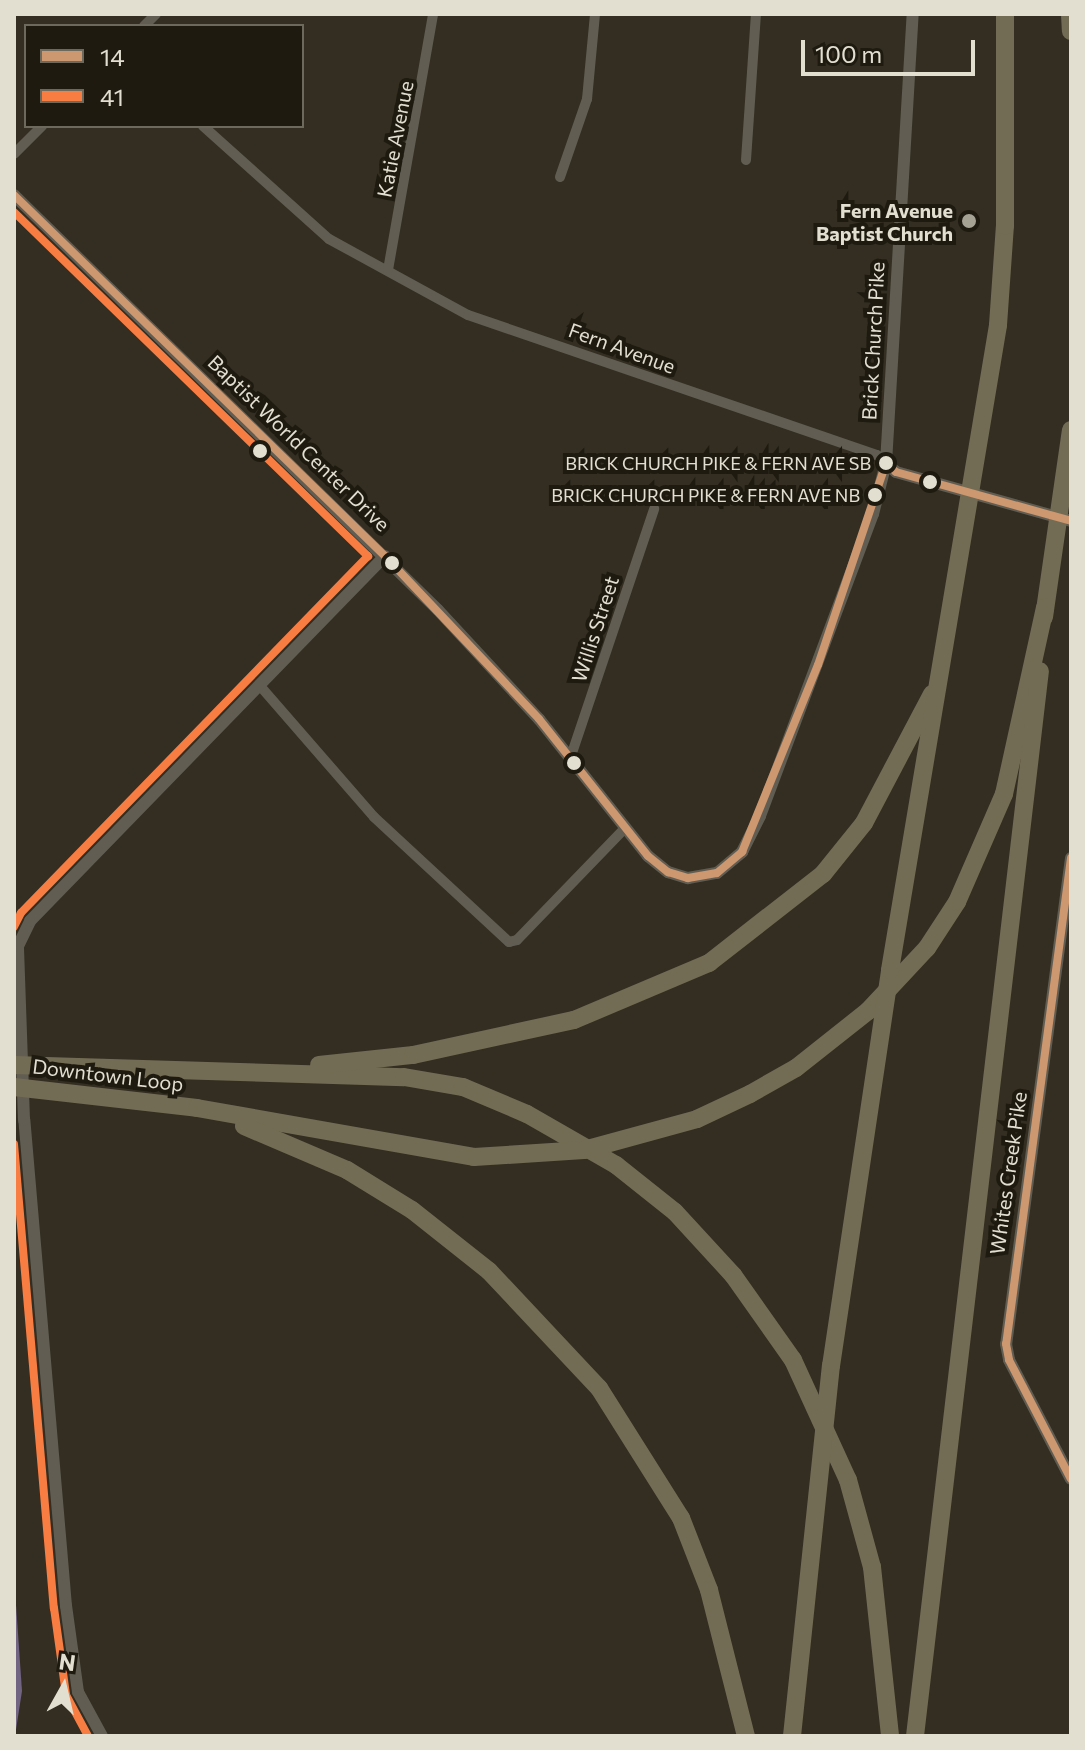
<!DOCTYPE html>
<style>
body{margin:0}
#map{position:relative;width:1085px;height:1750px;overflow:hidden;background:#332e21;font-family:Commissioner,sans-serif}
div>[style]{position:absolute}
.water>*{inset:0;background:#716382}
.minor>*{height:10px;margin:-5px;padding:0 5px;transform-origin:5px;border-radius:5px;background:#615d53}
.tertiary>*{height:12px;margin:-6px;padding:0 6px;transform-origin:6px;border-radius:6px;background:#615d53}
.motorway>*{height:18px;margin:-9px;padding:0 9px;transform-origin:9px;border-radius:9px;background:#736c54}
.bus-1>*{height:8px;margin:-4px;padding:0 4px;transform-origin:4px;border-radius:4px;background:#cd976f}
.bus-2>*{height:8px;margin:-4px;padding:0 4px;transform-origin:4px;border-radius:4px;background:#f77d43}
.dots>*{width:22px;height:22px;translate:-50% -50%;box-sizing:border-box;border:4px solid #1e1a10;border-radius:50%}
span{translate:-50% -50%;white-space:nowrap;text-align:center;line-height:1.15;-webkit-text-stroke:8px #1e1a10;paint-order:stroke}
.bus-label{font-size:18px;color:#e3dfd0}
.right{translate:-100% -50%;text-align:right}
.street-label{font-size:20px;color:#e3dfd0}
.poi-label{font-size:20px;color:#e3dfd0;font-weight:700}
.frame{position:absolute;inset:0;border:16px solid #e3dfd0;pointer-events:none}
.legend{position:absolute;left:24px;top:24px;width:280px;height:104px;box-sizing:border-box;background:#1e1a10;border:2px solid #6d695d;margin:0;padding:10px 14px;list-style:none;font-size:24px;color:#e3dfd0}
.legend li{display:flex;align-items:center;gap:16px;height:40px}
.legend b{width:40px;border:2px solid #6d695d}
.north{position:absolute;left:24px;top:1646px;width:80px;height:80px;-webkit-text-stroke:6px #1e1a10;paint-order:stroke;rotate:8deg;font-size:22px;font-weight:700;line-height:32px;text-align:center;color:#e3dfd0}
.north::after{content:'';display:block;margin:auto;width:28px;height:36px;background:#e3dfd0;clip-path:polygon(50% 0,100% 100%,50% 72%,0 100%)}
.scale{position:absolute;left:801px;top:40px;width:174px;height:36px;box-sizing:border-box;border:4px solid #e3dfd0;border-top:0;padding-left:10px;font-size:24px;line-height:28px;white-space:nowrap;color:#e3dfd0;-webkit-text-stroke:6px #1e1a10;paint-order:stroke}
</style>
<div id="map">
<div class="water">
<div style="clip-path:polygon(14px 1576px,22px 1691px,15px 1736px,14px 1736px)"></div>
</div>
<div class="minor">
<div style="left:144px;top:26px;width:17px;rotate:-45deg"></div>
<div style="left:203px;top:126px;width:169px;rotate:41.9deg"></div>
<div style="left:329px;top:239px;width:158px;rotate:28.7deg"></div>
<div style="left:468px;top:315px;width:432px;rotate:18.9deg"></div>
<div style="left:877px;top:455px;width:12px;rotate:42deg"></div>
<div style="left:14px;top:154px;width:40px;rotate:-45deg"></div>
<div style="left:746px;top:160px;width:146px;rotate:-86.1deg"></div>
<div style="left:560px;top:177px;width:83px;rotate:-70.9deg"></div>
<div style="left:587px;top:99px;width:85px;rotate:-84.6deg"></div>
<div style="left:388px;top:270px;width:260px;rotate:-80deg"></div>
<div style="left:261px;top:687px;width:172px;rotate:49deg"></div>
<div style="left:374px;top:817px;width:184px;rotate:42.8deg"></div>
<div style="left:509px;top:942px;width:8px;rotate:-14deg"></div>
<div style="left:517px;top:940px;width:156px;rotate:-46deg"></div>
<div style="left:570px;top:759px;width:264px;rotate:-71.4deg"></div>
</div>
<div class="tertiary">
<div style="left:14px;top:195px;width:593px;rotate:44.39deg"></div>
<div style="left:438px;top:610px;width:149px;rotate:47.2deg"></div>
<div style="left:539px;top:719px;width:175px;rotate:51.5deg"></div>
<div style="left:648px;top:856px;width:26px;rotate:39deg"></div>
<div style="left:668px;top:872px;width:21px;rotate:17deg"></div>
<div style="left:688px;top:878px;width:29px;rotate:-10deg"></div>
<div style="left:717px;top:873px;width:33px;rotate:-40deg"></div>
<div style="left:742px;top:852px;width:40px;rotate:-63.4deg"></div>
<div style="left:760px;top:816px;width:322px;rotate:-69.5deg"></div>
<div style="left:873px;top:514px;width:53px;rotate:-75.7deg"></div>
<div style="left:886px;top:463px;width:450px;rotate:-86.6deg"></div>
<div style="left:886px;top:463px;width:13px;rotate:42deg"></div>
<div style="left:896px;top:472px;width:182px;rotate:15.6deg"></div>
<div style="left:1071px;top:858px;width:490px;rotate:97.6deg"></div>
<div style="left:1006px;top:1344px;width:16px;rotate:79deg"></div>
<div style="left:1009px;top:1360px;width:134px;rotate:62.5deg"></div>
<div style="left:102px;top:1736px;width:50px;rotate:-118.6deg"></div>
<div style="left:78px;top:1692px;width:87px;rotate:-97.9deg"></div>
<div style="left:66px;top:1606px;width:488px;rotate:-94.9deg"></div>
<div style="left:24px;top:1120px;width:174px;rotate:-92deg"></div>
<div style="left:18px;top:946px;width:28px;rotate:-64deg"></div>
<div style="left:30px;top:921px;width:509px;rotate:-45.8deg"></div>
</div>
<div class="motorway">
<div style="left:1070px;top:14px;width:17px;rotate:87deg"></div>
<div style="left:1044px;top:617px;width:189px;rotate:-81.8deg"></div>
<div style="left:14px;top:1065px;width:390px;rotate:1.8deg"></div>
<div style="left:404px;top:1077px;width:60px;rotate:9.6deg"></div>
<div style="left:463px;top:1087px;width:69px;rotate:22.9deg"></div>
<div style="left:527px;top:1114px;width:103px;rotate:29.8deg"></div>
<div style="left:616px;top:1165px;width:75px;rotate:38.5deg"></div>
<div style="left:675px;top:1212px;width:86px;rotate:47.4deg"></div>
<div style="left:733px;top:1275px;width:104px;rotate:54.8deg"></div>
<div style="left:793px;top:1360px;width:132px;rotate:65.4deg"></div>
<div style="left:848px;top:1480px;width:90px;rotate:74.6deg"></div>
<div style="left:872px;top:1567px;width:170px;rotate:83.9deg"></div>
<div style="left:319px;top:1065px;width:95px;rotate:-6.1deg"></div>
<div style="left:413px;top:1055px;width:165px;rotate:-12.3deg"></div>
<div style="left:574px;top:1020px;width:147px;rotate:-22.9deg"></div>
<div style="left:709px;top:963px;width:145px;rotate:-38deg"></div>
<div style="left:823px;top:874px;width:65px;rotate:-51.2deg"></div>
<div style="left:864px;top:823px;width:146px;rotate:-62.2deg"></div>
<div style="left:14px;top:1087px;width:184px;rotate:6.5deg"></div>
<div style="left:197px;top:1108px;width:281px;rotate:10deg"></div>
<div style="left:474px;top:1157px;width:110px;rotate:-3.6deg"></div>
<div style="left:584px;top:1150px;width:117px;rotate:-15.3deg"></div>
<div style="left:697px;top:1119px;width:59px;rotate:-25.3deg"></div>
<div style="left:750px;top:1094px;width:53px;rotate:-29.5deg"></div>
<div style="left:796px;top:1068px;width:92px;rotate:-38.4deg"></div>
<div style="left:868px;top:1011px;width:86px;rotate:-46.9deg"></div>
<div style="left:927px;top:948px;width:55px;rotate:-56.9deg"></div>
<div style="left:957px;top:902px;width:118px;rotate:-66.5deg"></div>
<div style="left:1004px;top:794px;width:191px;rotate:-77.6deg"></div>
<div style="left:244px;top:1126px;width:112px;rotate:23.1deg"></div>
<div style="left:347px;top:1170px;width:76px;rotate:31.6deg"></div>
<div style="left:412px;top:1210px;width:98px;rotate:38.4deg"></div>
<div style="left:489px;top:1271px;width:161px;rotate:46.8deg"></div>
<div style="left:599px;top:1388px;width:154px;rotate:57.8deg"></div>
<div style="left:681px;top:1518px;width:77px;rotate:68.7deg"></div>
<div style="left:709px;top:1590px;width:151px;rotate:75.8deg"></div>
<div style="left:792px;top:1736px;width:372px;rotate:-84deg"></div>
<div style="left:831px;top:1366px;width:400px;rotate:-81.5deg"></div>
<div style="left:890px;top:970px;width:654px;rotate:-80.49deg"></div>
<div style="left:998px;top:325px;width:99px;rotate:-86deg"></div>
<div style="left:1005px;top:226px;width:212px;rotate:-90deg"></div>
<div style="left:915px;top:1736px;width:1072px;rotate:-83.31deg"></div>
</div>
<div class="bus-1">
<div style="left:14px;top:195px;width:518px;rotate:44.22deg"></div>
<div style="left:385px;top:556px;width:224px;rotate:46.6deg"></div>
<div style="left:539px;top:719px;width:175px;rotate:51.5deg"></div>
<div style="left:648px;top:856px;width:26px;rotate:39deg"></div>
<div style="left:668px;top:872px;width:21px;rotate:17deg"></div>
<div style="left:688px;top:878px;width:29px;rotate:-10deg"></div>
<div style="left:717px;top:873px;width:33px;rotate:-40deg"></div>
<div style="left:742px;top:852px;width:202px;rotate:-67.9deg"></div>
<div style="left:818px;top:665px;width:213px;rotate:-71.4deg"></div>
<div style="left:886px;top:463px;width:13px;rotate:42deg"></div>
<div style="left:896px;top:472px;width:182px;rotate:15.6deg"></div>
<div style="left:1071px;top:858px;width:490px;rotate:97.6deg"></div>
<div style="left:1006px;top:1344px;width:16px;rotate:79deg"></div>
<div style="left:1009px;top:1360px;width:134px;rotate:62.5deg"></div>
</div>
<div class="bus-2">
<div style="left:14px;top:212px;width:494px;rotate:44.2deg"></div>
<div style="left:368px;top:556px;width:498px;rotate:134.2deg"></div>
<div style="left:21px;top:913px;width:16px;rotate:117deg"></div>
<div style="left:14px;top:1144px;width:466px;rotate:85.1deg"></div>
<div style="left:54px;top:1608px;width:88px;rotate:82.1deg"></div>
<div style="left:66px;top:1695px;width:47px;rotate:61.8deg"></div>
</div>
<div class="dots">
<div style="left:969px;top:221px;background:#a5a193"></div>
<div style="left:260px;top:451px;background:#e3dfd0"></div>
<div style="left:886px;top:463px;background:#e3dfd0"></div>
<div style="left:930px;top:482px;background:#e3dfd0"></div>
<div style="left:875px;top:495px;background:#e3dfd0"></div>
<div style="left:392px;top:563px;background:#e3dfd0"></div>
<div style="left:574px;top:763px;background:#e3dfd0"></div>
</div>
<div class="bus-label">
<span class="right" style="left:871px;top:463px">BRICK CHURCH PIKE &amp; FERN AVE SB</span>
<span class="right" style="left:860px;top:495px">BRICK CHURCH PIKE &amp; FERN AVE NB</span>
</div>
<div class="street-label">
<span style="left:395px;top:139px;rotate:-79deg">Katie Avenue</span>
<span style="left:873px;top:341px;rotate:-87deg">Brick Church Pike</span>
<span style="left:622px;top:348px;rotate:20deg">Fern Avenue</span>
<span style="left:299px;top:443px;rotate:44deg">Baptist World Center Drive</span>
<span style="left:595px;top:629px;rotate:-72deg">Willis Street</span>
<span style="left:108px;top:1075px;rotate:7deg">Downtown Loop</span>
<span style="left:1008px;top:1173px;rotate:-82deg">Whites Creek Pike</span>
</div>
<div class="poi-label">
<span class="right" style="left:953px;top:222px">Fern Avenue<br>Baptist Church</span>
</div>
<div class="frame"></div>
<ul class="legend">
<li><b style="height:10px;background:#cd976f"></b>14</li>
<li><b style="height:10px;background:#f77d43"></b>41</li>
</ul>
<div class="north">N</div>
<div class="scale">100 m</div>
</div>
